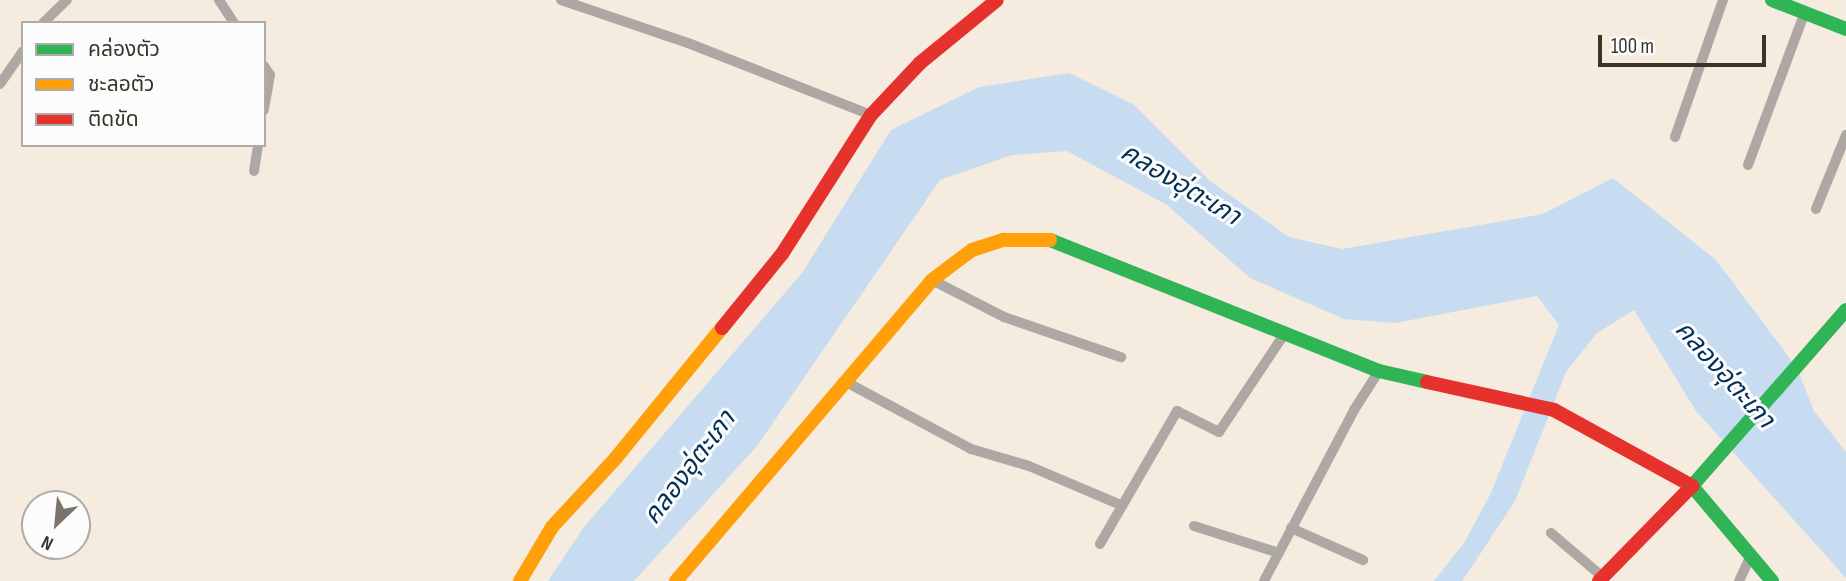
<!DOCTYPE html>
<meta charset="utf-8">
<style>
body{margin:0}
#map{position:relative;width:1846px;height:581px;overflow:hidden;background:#f5ebdf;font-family:"Sofia Sans Condensed","Noto Sans Thai",sans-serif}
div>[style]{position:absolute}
.water>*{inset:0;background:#c7dcf1}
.street>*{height:10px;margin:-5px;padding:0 5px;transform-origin:5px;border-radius:5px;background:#aea8a4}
.fast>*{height:14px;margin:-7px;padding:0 7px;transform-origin:7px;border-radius:7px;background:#30b455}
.slow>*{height:14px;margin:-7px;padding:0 7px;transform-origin:7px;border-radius:7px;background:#ff9f0a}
.jam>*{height:14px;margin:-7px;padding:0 7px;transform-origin:7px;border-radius:7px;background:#e5322d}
span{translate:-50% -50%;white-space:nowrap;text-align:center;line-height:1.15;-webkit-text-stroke:6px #fcfcfc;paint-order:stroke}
.water-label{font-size:26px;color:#003057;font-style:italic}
.legend{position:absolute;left:21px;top:21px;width:245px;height:126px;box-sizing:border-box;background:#fcfcfc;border:2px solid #afaca8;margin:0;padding:9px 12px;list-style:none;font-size:21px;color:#3b3429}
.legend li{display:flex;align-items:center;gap:14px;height:35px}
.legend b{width:35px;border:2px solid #afaca8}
.north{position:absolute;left:21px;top:490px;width:70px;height:70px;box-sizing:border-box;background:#fcfcfc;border:2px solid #afaca8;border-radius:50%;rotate:206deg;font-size:19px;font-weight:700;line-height:28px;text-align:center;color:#3b3429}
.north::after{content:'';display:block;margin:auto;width:24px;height:32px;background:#7c7469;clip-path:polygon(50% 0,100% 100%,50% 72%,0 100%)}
.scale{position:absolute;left:1598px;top:35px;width:168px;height:32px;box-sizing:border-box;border:4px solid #3b3429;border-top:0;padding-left:9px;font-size:21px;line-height:24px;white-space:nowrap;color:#3b3429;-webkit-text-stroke:5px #fcfcfc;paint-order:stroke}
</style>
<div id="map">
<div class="water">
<div style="clip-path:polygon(1069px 73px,1133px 104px,1210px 181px,1289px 237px,1342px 249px,1543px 214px,1613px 178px,1716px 260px,1797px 368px,1814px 411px,1846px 452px,1846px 578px,1696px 411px,1634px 310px,1597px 333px,1566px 372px,1515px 501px,1467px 574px,1462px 581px,1434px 581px,1464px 543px,1490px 495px,1559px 325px,1537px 296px,1395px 323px,1344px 319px,1250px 278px,1167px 205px,1067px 151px,1012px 155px,940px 180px,757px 446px,634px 581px,548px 581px,584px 527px,802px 273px,891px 130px,979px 87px)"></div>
</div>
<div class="street">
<div style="left:219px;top:0;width:27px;rotate:57deg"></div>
<div style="left:561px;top:0;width:134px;rotate:18.7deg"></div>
<div style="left:688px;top:43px;width:197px;rotate:21.5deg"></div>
<div style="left:43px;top:23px;width:33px;rotate:-44deg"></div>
<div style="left:264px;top:66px;width:11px;rotate:56deg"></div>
<div style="left:270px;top:75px;width:36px;rotate:100deg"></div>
<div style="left:0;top:84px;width:40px;rotate:-55.1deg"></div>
<div style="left:1675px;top:137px;width:145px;rotate:-70.7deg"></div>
<div style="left:1748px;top:165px;width:163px;rotate:-69.6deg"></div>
<div style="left:254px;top:171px;width:26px;rotate:-81deg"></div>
<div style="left:1816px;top:209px;width:80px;rotate:-67.9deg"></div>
<div style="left:932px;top:280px;width:81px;rotate:27.2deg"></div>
<div style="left:1004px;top:317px;width:124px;rotate:18.9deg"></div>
<div style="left:848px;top:383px;width:140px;rotate:28.2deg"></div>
<div style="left:971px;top:449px;width:60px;rotate:16.3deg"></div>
<div style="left:1029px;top:466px;width:100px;rotate:23deg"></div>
<div style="left:1194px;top:526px;width:89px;rotate:17.6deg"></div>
<div style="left:1291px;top:528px;width:79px;rotate:24deg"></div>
<div style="left:1551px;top:533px;width:70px;rotate:40.3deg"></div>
<div style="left:1100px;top:544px;width:154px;rotate:-59.9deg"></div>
<div style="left:1177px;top:411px;width:47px;rotate:26.6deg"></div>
<div style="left:1219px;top:432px;width:119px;rotate:-56.3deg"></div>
<div style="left:1264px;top:581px;width:193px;rotate:-62.2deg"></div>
<div style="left:1354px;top:410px;width:46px;rotate:-57.3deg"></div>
<div style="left:1739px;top:581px;width:26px;rotate:-65deg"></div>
</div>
<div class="fast">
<div style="left:1772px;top:0;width:79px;rotate:21.4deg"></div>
<div style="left:1050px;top:240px;width:354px;rotate:21.7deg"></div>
<div style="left:1379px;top:371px;width:49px;rotate:12.9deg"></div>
<div style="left:1772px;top:581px;width:124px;rotate:-130.1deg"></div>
<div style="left:1692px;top:486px;width:234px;rotate:-48.8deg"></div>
</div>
<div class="slow">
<div style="left:520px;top:581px;width:63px;rotate:-59.3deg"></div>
<div style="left:552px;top:527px;width:93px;rotate:-47.2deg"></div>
<div style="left:615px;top:459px;width:169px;rotate:-50.8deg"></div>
<div style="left:676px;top:581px;width:395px;rotate:-49.6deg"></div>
<div style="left:932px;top:280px;width:50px;rotate:-36.9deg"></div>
<div style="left:972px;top:250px;width:33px;rotate:-18deg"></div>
<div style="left:1003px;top:240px;width:47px"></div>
</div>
<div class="jam">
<div style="left:722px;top:328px;width:95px;rotate:-51deg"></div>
<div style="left:782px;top:254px;width:165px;rotate:-57.4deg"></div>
<div style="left:871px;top:115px;width:71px;rotate:-46.7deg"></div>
<div style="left:920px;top:63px;width:99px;rotate:-39.3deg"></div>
<div style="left:1427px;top:382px;width:130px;rotate:12.4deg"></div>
<div style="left:1554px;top:410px;width:158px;rotate:28.8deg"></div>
<div style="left:1692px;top:486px;width:133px;rotate:134.4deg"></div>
</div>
<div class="water-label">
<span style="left:1180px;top:185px;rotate:31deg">คลองอุ่ตะเภา</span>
<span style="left:1724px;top:375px;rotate:48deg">คลองอุ่ตะเภา</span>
<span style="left:690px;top:468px;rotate:-53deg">คลองอุ่ตะเภา</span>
</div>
<ul class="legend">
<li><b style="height:9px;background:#30b455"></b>คล่องตัว</li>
<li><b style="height:9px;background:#ff9f0a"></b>ชะลอตัว</li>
<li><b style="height:9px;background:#e5322d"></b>ติดขัด</li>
</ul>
<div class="north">N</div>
<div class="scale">100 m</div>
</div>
